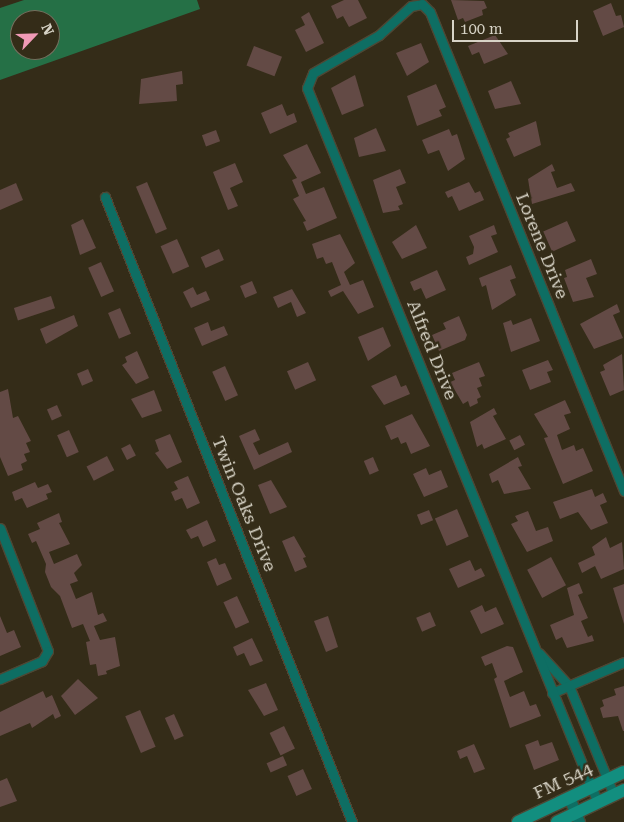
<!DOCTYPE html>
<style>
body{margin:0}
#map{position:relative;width:624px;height:822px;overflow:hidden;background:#342c18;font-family:"Roboto Serif",serif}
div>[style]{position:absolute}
.forest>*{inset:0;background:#257046}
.building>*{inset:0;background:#634a45;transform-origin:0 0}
.roads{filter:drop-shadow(1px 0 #4e4734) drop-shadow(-1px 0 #4e4734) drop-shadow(0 1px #4e4734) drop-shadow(0 -1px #4e4734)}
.minor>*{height:9px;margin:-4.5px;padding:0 4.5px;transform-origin:4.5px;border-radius:4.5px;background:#0e6e63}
.tertiary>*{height:11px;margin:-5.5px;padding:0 5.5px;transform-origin:5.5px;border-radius:5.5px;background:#0e6e63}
.secondary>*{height:12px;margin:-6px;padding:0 6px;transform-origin:6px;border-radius:6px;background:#128e7f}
span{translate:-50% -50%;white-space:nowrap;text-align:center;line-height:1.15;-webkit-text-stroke:4.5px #342c18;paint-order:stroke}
.street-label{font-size:18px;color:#d7d3c6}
.north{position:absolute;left:10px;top:10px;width:50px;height:50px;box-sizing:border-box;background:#342c18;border:1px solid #756f5e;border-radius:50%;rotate:66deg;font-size:14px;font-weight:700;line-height:20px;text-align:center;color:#d7d3c6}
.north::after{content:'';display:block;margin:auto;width:18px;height:22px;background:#f09ab6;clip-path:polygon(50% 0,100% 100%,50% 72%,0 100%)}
.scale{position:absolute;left:452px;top:20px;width:126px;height:22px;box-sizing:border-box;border:2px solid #d7d3c6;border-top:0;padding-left:6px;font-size:15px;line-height:18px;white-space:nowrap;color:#d7d3c6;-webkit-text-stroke:4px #342c18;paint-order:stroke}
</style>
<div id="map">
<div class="forest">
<div style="clip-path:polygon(evenodd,24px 0,197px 0,200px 9px,0 80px,0 8px,24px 0,20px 20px,50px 20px,50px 50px,20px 50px,20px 20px)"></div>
</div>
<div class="building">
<div style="clip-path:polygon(344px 0,358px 0,367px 18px,349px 27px,343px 16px,337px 19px,331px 6px)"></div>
<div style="clip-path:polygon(451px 0,484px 1px,487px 8px,482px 10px,483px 15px,465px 22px,463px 18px,458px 20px)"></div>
<div style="clip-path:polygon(611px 3px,616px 16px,621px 15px,624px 27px,603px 36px,593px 11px)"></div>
<div style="clip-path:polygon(309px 12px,324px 43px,306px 52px,295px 30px,305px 25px,301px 17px)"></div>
<div style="clip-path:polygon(495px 35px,508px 54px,484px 64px,479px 52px,472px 55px,468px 46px)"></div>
<div style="clip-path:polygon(421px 43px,429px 62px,407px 76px,396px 53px)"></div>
<div style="left:254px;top:46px;width:30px;height:21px;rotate:21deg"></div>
<div style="clip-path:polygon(182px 71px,183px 84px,176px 85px,177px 101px,139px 104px,141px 79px)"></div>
<div style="clip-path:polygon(355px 75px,364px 106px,342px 115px,331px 88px)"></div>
<div style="clip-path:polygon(511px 81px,521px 104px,495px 109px,488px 91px)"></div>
<div style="clip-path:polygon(436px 84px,446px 107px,439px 110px,442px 116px,417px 126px,407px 96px)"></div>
<div style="clip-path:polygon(282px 104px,287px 116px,294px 113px,297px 122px,270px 134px,261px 113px)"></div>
<div style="clip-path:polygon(536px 121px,541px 145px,514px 157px,506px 139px,510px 137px,508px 133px)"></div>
<div style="clip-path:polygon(376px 128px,386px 151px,359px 157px,354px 138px)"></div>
<div style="clip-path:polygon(449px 129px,452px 136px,457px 134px,465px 159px,448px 171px,439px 150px,428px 154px,422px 140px)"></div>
<div style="left:216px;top:130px;width:12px;height:15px;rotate:70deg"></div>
<div style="clip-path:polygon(307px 144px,321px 173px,301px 182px,306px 194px,324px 187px,337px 218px,307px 231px,303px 222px,306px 221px,293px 199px,299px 196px,292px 180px,297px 178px,283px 155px)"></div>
<div style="clip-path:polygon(235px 163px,243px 182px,230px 188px,238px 206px,228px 210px,213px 172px)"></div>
<div style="clip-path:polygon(552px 164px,555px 171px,551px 172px,557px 188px,571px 183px,575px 191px,532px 204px,528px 179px)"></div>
<div style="clip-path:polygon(400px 169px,406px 183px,396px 187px,403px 204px,398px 206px,400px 210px,383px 213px,373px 180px)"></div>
<div style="left:147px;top:182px;width:51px;height:12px;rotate:67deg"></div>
<div style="clip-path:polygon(469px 182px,475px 193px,480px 191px,484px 200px,459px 211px,452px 196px,448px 198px,445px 192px)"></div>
<div style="clip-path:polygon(16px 183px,23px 200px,0 210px,0 190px)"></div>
<div style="clip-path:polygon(83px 219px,96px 248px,80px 255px,71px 225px)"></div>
<div style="left:567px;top:221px;width:22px;height:26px;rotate:66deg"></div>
<div style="clip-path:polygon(416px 225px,427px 248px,402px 259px,392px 242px)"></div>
<div style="clip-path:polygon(494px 225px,497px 234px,491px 236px,498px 252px,469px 265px,466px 257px,473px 254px,474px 247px,469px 236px)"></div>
<div style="clip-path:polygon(340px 234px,355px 263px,344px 272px,350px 285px,363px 280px,374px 307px,358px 314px,343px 291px,331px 297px,328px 291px,341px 285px,332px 262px,326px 264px,323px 257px,317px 259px,312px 244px)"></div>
<div style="left:177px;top:239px;width:30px;height:18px;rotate:66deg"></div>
<div style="left:219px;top:249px;width:12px;height:20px;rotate:66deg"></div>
<div style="clip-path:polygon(591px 259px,597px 274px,586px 278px,594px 297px,573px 302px,564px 278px,567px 277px,565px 270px)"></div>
<div style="left:101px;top:262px;width:32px;height:14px;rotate:66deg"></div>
<div style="clip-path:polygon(511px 265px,516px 278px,510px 280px,516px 295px,492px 310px,486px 285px,482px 287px,479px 278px)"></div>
<div style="clip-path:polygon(437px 270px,446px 290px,426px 299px,421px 288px,414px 291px,410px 282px)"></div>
<div style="left:252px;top:281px;width:13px;height:13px;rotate:67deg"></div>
<div style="clip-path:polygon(193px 287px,197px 295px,206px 291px,210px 300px,191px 308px,183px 292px)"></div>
<div style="clip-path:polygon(292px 289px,306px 313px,297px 317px,291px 302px,278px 308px,273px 297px)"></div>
<div style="left:51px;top:296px;width:13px;height:39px;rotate:72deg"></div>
<div style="clip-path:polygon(617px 304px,620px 312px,613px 315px,623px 338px,594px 349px,580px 324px)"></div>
<div style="left:120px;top:308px;width:28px;height:13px;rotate:67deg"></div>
<div style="clip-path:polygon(74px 315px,78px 326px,46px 344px,40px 329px)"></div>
<div style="clip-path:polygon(459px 316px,467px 335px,465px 340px,439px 351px,432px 335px,446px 329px,443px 323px)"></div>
<div style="clip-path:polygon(531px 318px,540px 341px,511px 352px,503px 323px,511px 320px,513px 325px)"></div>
<div style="clip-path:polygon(208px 322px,211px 331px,224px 326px,228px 335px,202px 346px,194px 328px)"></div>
<div style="clip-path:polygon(383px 327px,391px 346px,368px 361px,358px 337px)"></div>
<div style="clip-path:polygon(137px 351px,149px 378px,136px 384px,122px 365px,127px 362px,125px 357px)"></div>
<div style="clip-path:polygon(622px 354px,624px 390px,610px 396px,600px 372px,605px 370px,603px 365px)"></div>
<div style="clip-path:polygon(548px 360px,553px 370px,547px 372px,551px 382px,530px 390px,522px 370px)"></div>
<div style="left:308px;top:362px;width:20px;height:23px;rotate:66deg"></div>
<div style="clip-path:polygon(479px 362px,485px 376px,479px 378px,482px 386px,477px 388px,481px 397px,477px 399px,478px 403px,470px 407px,468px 401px,463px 404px,450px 382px,455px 380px,452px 373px)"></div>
<div style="left:225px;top:366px;width:32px;height:14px;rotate:66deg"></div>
<div style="left:88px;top:369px;width:13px;height:12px;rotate:67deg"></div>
<div style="clip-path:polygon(396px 375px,401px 387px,406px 385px,410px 394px,384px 405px,371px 386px)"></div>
<div style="clip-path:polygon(8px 389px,13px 418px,18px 416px,31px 441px,26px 443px,30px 452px,24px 454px,27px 461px,21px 464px,23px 470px,8px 476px,0 457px,0 392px)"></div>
<div style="clip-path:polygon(154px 390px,162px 411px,142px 418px,131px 399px)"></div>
<div style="clip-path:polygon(565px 400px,571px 413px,564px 415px,570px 429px,557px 435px,562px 450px,574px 445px,576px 451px,583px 448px,593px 471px,563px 484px,544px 438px,548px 437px,534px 414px)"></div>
<div style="left:57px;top:405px;width:12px;height:11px;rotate:66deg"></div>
<div style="clip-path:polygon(494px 408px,497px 414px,493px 416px,506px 439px,484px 449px,482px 444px,477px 447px,470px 422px)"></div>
<div style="clip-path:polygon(412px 414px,430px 446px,411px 454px,406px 442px,401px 444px,398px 437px,391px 440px,385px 426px)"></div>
<div style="clip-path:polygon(255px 429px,260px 440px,253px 443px,259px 455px,288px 442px,292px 452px,254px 470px,239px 436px)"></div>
<div style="left:69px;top:430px;width:24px;height:13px;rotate:66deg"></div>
<div style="clip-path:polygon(170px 434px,182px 462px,167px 469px,155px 453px,159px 451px,155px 440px)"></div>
<div style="left:520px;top:435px;width:11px;height:12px;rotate:63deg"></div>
<div style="left:130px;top:444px;width:13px;height:10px;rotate:63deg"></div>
<div style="left:107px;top:456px;width:16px;height:23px;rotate:63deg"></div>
<div style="left:373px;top:457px;width:15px;height:10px;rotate:67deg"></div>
<div style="clip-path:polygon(518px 457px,522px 466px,518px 467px,531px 489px,504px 494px,498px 480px,492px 483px,489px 474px)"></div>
<div style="clip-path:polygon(426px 468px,429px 475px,441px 470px,448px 487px,424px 497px,413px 474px)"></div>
<div style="clip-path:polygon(188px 476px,200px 503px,187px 509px,182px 498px,175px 501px,171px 492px,178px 489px,174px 482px)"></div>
<div style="clip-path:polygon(271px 480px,287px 507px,270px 514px,258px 485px)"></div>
<div style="clip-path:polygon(35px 482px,38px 488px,48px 484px,52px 492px,46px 494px,48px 499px,27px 508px,22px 498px,15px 501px,12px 492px)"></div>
<div style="clip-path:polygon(592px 489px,595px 497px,603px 493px,607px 502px,600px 505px,608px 523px,591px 530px,578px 512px,560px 519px,553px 502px)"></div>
<div style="left:457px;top:509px;width:30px;height:24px;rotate:67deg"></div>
<div style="left:429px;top:510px;width:11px;height:13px;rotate:68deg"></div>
<div style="clip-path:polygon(528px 511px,536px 531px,548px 527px,553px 541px,527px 552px,511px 524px,518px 521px,515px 516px)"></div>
<div style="clip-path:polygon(59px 513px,62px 522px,59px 523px,70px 544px,49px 552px,54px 564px,77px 554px,82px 565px,74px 573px,78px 581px,70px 584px,76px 599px,92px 592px,98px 615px,103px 613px,107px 621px,94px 626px,100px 640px,115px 637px,120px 666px,106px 671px,107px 674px,98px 676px,96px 664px,90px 665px,86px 642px,90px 641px,83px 624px,72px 628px,60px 596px,51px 587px,45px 572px,46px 564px,36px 541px,32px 543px,28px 534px,40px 529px,37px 523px)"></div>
<div style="clip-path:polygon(207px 520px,216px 541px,203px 547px,198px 536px,191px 539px,186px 530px)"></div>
<div style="clip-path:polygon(294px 536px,306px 557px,303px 558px,307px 567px,295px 572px,282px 541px)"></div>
<div style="clip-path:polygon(606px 537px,610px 548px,622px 542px,624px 569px,601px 579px,595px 566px,582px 573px,578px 563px,595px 555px,592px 547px)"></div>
<div style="left:551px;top:557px;width:32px;height:27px;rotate:62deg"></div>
<div style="clip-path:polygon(216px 558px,219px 565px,225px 563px,232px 579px,217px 586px,207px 562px)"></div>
<div style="clip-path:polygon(470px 560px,475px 571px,481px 568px,485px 576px,458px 588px,449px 569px)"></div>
<div style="clip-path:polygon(579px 583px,583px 593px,578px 595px,588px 618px,581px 621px,588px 637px,592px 635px,594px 641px,567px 648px,562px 637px,556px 640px,550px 625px,574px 615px,567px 588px)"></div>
<div style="clip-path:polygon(624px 584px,624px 624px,613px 588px)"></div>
<div style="left:237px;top:596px;width:29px;height:15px;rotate:65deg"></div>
<div style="clip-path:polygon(482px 605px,485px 612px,496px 607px,504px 624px,481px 634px,470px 611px)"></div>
<div style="left:430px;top:612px;width:15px;height:15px;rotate:67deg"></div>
<div style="clip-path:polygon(0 616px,7px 633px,14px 630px,21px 647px,0 656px)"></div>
<div style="clip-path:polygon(328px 616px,338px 647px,326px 652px,314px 621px)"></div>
<div style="clip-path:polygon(252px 638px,263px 661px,250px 666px,244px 653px,237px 656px,233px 647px)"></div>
<div style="clip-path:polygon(507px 646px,513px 647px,523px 672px,504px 681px,510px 697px,524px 691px,530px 706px,536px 704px,541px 716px,510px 728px,494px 679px,497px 677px,492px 663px,485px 666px,481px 657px)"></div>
<div style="clip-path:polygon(78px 679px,98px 698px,75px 715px,61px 696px)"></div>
<div style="clip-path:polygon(266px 683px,278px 710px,264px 716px,248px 690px)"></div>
<div style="clip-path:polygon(624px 686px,624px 731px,623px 731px,618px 716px,603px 718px,600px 708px,604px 706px,602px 700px,616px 695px,614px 689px)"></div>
<div style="clip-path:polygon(43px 691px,46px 698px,52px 695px,61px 716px,55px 719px,53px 714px,32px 728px,30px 723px,0 736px,0 712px)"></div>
<div style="left:140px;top:710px;width:40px;height:16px;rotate:67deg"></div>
<div style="left:174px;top:714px;width:24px;height:10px;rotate:66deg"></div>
<div style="left:284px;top:726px;width:25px;height:16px;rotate:64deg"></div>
<div style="clip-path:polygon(538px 740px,540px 746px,552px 742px,559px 760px,534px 770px,525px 745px)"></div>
<div style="clip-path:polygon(474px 744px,485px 769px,474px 773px,467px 756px,460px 759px,457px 751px)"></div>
<div style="left:283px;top:756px;width:10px;height:18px;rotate:66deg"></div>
<div style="left:303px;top:769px;width:22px;height:17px;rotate:66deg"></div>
<div style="clip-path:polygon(7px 778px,17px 801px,0 807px,0 781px)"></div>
</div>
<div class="roads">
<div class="minor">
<div style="left:105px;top:197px;width:672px;rotate:68.44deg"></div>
<div style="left:0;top:528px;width:132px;rotate:68.7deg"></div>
<div style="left:48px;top:651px;width:12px;rotate:121deg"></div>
<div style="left:42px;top:661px;width:46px;rotate:156.8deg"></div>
<div style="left:539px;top:653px;width:45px;rotate:47.7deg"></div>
<div style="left:569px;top:686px;width:118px;rotate:67.6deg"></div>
<div style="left:552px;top:693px;width:78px;rotate:-23.3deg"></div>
<div style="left:598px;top:803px;width:772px;rotate:-112.15deg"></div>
<div style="left:307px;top:88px;width:16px;rotate:-68deg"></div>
<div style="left:313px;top:73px;width:76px;rotate:-29.9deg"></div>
<div style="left:379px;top:35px;width:43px;rotate:-42.2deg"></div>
<div style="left:411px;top:6px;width:11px;rotate:-10deg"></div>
<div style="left:422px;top:4px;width:11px;rotate:45deg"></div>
<div style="left:430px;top:12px;width:517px;rotate:67.95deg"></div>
</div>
<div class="tertiary">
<div style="left:569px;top:797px;width:27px;rotate:68deg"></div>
</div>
<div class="secondary">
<div style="left:518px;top:822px;width:117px;rotate:-25.3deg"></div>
<div style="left:557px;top:822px;width:74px;rotate:-25.5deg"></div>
</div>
</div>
<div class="street-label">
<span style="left:542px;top:246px;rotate:68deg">Lorene Drive</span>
<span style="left:432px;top:350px;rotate:68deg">Alfred Drive</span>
<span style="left:244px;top:504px;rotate:68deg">Twin Oaks Drive</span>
<span style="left:563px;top:781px;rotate:-25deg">FM 544</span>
</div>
<div class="north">N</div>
<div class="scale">100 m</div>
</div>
